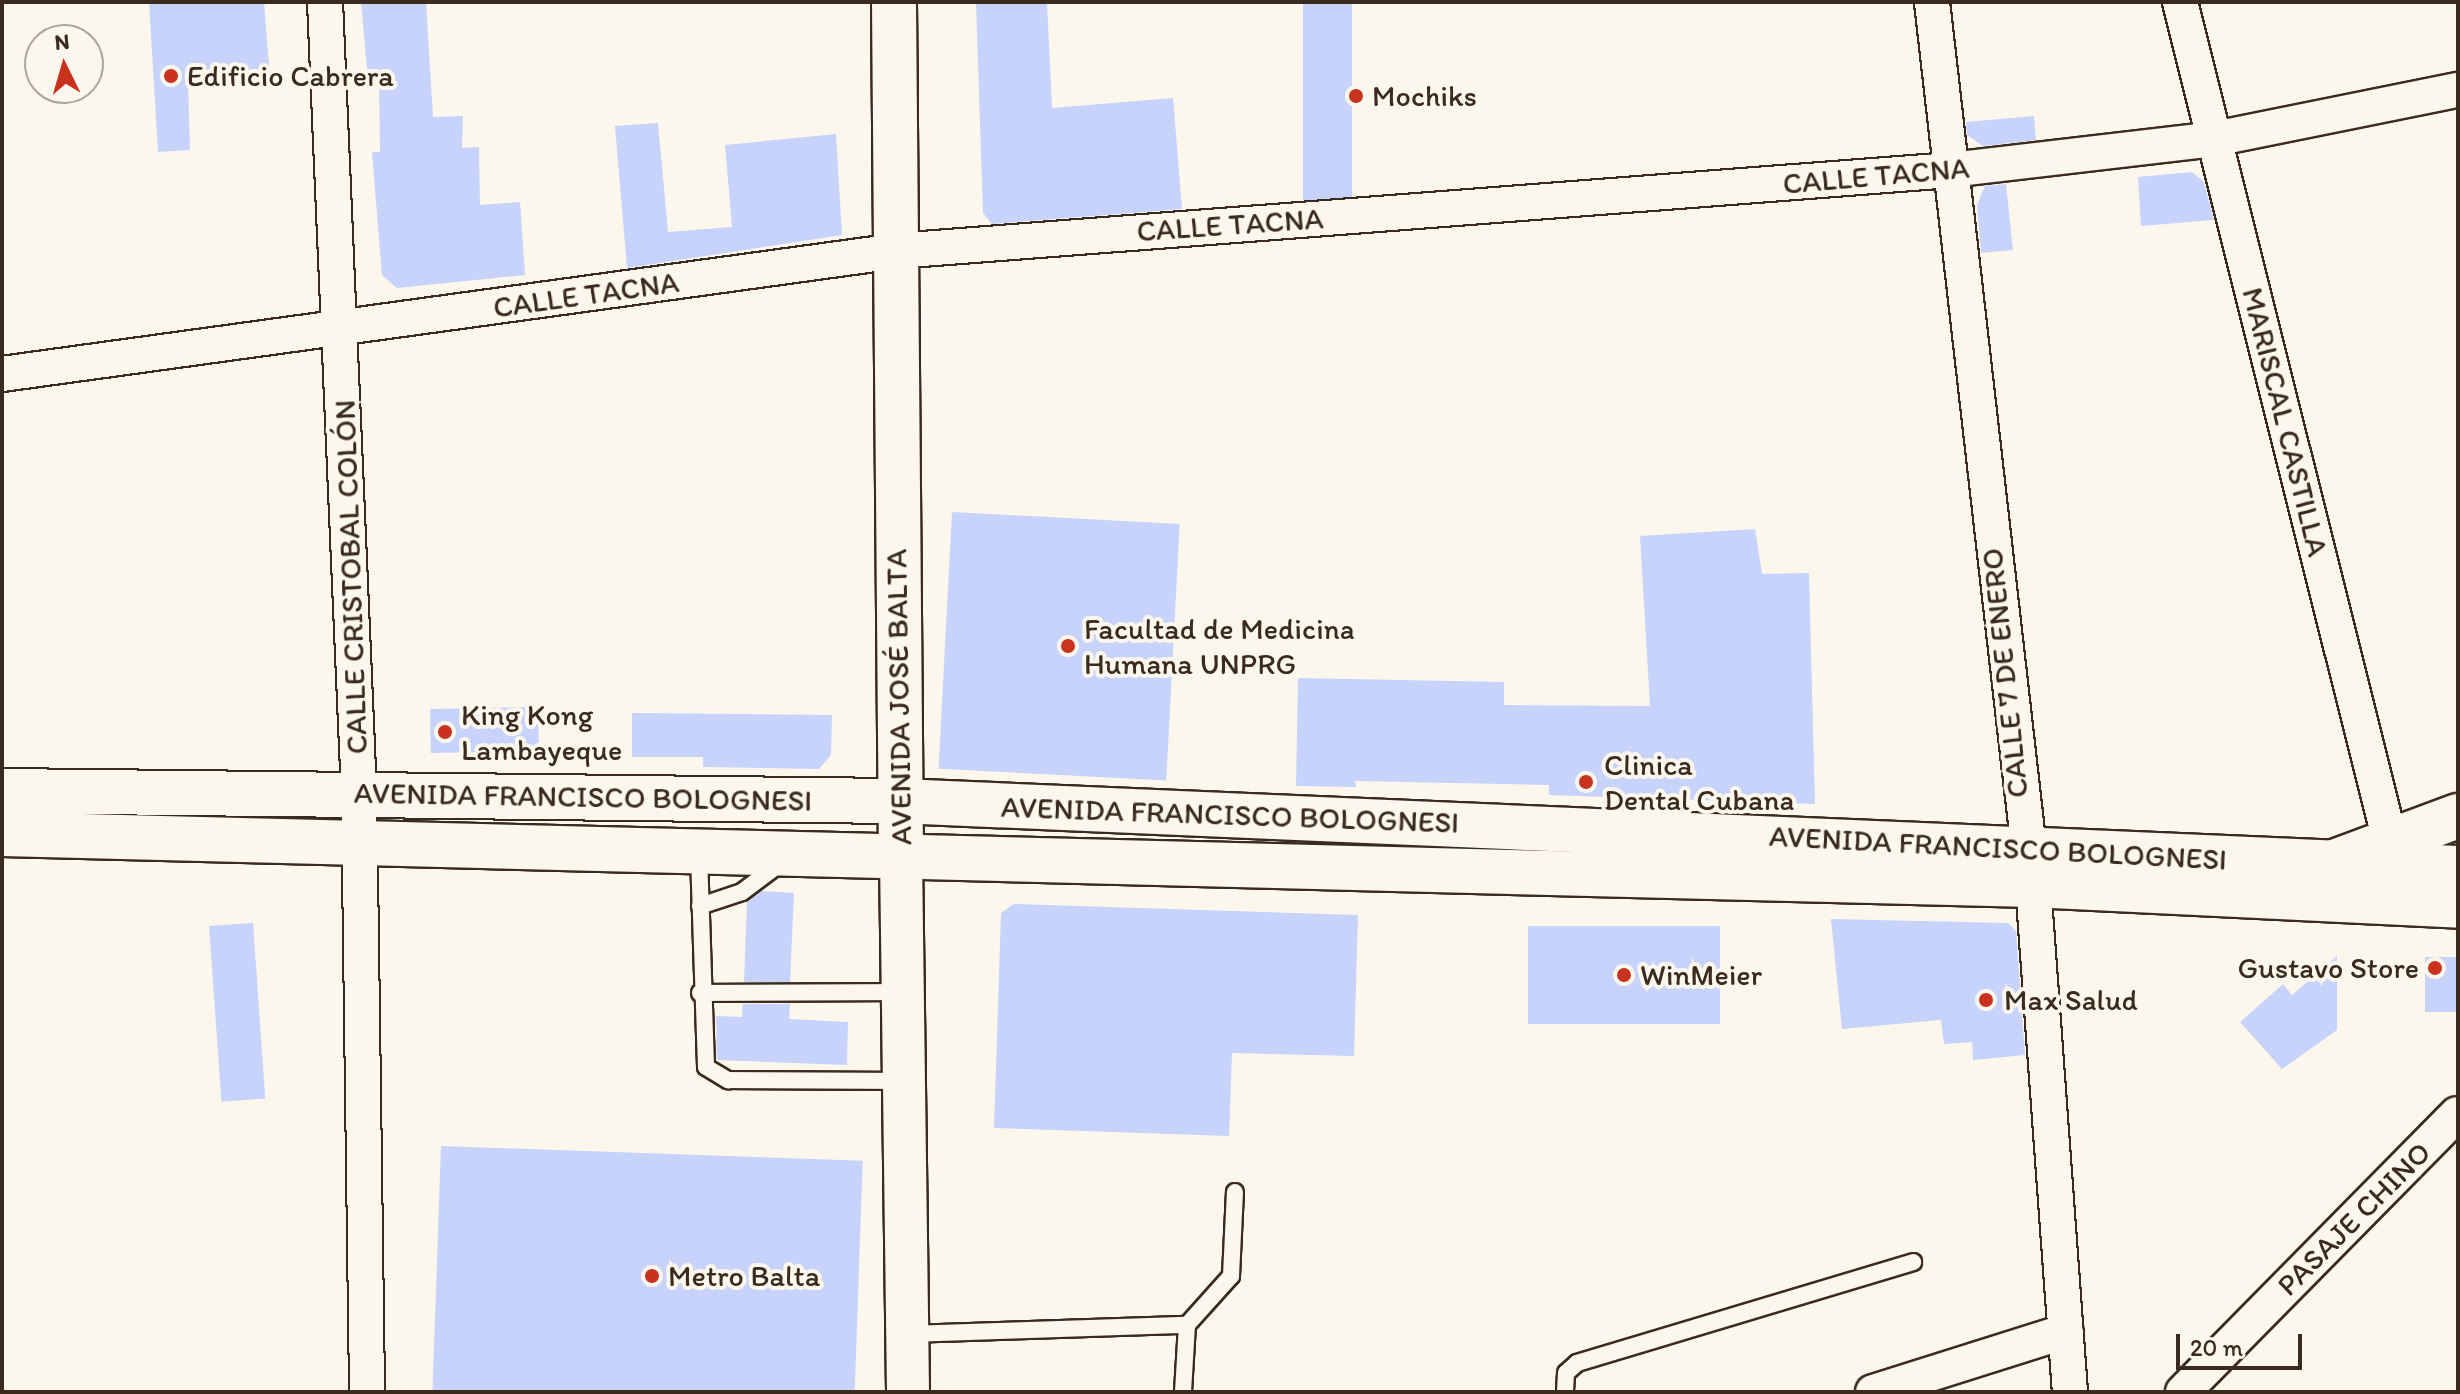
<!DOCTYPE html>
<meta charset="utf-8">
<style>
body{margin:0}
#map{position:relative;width:2460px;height:1394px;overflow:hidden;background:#fbf7ec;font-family:Itim,sans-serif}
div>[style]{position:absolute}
.building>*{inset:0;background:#c7d3fa;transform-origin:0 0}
.roads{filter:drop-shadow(2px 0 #3b2a1e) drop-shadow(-2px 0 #3b2a1e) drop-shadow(0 2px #3b2a1e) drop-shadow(0 -2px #3b2a1e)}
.service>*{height:16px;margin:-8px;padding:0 8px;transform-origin:8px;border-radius:8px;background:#fbf7ec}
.minor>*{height:34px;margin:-17px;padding:0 17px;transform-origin:17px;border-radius:17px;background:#fbf7ec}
.tertiary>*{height:42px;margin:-21px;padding:0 21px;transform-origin:21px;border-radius:21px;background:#fbf7ec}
.secondary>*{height:44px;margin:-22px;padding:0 22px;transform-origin:22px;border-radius:22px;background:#fbf7ec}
.primary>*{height:44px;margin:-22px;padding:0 22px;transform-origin:22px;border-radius:22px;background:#fbf7ec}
.dots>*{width:22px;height:22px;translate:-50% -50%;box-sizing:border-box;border:4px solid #fbf7ec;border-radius:50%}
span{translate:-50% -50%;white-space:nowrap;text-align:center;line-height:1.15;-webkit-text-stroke:8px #fbf7ec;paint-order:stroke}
.poi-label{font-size:30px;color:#3b2a1e}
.left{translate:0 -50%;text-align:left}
.right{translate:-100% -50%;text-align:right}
.street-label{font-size:30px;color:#3b2a1e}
.frame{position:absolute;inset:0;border:4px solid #3b2a1e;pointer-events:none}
.north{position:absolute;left:24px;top:24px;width:80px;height:80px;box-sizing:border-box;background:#fbf7ec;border:2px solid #aea59a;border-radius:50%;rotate:355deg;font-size:22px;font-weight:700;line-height:32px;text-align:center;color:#3b2a1e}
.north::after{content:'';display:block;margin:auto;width:28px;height:36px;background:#c8321e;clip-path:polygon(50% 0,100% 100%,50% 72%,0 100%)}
.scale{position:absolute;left:2176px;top:1334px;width:126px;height:36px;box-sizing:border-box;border:4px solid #3b2a1e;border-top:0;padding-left:10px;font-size:24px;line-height:28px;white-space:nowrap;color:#3b2a1e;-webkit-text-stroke:6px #fbf7ec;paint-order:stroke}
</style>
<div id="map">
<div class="building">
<div style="clip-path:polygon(149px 2px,264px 2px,270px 78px,188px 84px,190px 150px,158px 152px)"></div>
<div style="clip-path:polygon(361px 2px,426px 2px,433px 117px,463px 116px,462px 148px,479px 147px,480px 205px,520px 202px,525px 275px,397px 288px,382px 275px,372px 152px,380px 152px,379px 79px,368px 80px)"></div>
<div style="clip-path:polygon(976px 2px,1047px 2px,1052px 108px,1173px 98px,1182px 209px,992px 224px,983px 213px)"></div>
<div style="left:1303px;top:2px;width:49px;height:198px"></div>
<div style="clip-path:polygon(2034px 116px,2036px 140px,1983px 146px,1967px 135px,1966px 122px)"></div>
<div style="clip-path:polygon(658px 123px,668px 232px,732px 227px,725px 145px,836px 134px,842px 235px,627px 268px,615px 126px)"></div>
<div style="clip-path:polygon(2192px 172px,2204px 182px,2214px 220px,2141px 226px,2138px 177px)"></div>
<div style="clip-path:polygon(2006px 184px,2013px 250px,1981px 253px,1977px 205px,1985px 186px)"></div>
<div style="left:952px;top:512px;width:228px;height:257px;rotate:3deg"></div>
<div style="clip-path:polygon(1755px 529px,1762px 574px,1809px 573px,1815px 804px,1549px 795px,1549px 785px,1355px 781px,1356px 787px,1296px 786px,1298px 678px,1504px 682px,1504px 705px,1650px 706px,1640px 536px)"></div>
<div style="left:538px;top:707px;width:44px;height:108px;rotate:89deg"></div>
<div style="clip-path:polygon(632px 713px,832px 715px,831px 755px,819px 769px,703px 767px,703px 757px,632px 757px)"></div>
<div style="clip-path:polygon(761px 891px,794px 893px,790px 982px,744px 982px,747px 902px)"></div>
<div style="clip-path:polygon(1014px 904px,1358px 915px,1354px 1056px,1232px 1053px,1229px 1136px,994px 1128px,1001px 913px)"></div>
<div style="clip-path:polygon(1831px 919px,2008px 923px,2016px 931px,2025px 1055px,1973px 1060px,1972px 1042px,1944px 1044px,1941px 1020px,1842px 1029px)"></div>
<div style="left:253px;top:923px;width:176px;height:44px;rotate:86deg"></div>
<div style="left:1720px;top:926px;width:98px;height:192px;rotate:90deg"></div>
<div style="clip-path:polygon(2337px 956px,2337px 1030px,2282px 1069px,2240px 1022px,2283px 984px,2292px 995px)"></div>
<div style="left:2458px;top:957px;width:55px;height:33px;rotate:90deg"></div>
<div style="clip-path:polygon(743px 1004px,790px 1004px,789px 1019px,848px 1022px,847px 1065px,717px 1060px,716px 1016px,742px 1017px)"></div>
<div style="left:441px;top:1146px;width:422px;height:246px;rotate:2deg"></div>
</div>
<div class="roads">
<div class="service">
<div style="left:699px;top:855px;width:212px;rotate:88.1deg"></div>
<div style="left:706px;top:1067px;width:26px;rotate:31deg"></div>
<div style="left:728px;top:1080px;width:174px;rotate:0.3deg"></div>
<div style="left:700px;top:906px;width:44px;rotate:-18.4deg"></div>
<div style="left:742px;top:892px;width:50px;rotate:-36.9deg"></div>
<div style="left:700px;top:993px;width:203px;rotate:-0.3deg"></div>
<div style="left:909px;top:1334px;width:278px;rotate:-1.9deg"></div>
<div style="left:1183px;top:1392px;width:67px;rotate:-86.6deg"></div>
<div style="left:1187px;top:1325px;width:66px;rotate:-48.1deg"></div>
<div style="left:1231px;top:1276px;width:84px;rotate:-87.3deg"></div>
<div style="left:1565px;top:1392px;width:19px;rotate:-87deg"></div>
<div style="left:1566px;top:1373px;width:15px;rotate:-42deg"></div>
<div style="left:1577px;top:1363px;width:351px;rotate:-16.7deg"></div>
</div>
<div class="minor">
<div style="left:325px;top:2px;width:793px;rotate:87.54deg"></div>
<div style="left:359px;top:794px;width:598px;rotate:89.23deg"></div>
<div style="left:1932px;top:2px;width:889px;rotate:83.47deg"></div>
<div style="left:2033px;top:885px;width:508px;rotate:85.83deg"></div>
<div style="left:2180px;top:2px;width:865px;rotate:75.95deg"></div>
<div style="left:2px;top:374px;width:902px;rotate:-7.83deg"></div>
<div style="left:896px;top:251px;width:1058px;rotate:-4.39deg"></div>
<div style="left:1951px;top:170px;width:265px;rotate:-6.7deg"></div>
<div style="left:2214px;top:139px;width:249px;rotate:-11.4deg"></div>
<div style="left:1873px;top:1392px;width:202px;rotate:-17.5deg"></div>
<div style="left:2183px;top:1392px;width:390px;rotate:-45.4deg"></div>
</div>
<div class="tertiary">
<div style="left:901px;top:856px;width:536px;rotate:89.25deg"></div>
</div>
<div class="secondary">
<div style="left:894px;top:2px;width:854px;rotate:89.53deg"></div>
<div style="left:2329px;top:864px;width:138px;rotate:-20.4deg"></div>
</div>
<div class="primary">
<div style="left:2px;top:791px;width:897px;rotate:0.64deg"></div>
<div style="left:899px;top:801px;width:1560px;rotate:2.46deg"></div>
<div style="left:2px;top:834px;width:2032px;rotate:1.44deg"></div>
<div style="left:2033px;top:885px;width:426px;rotate:2.8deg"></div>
</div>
</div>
<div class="dots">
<div style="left:171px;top:76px;background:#c8321e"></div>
<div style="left:1356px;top:96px;background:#c8321e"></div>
<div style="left:1068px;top:646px;background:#c8321e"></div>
<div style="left:445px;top:732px;background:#c8321e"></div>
<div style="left:1586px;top:782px;background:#c8321e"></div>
<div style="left:2435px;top:968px;background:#c8321e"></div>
<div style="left:1624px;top:975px;background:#c8321e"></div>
<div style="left:1986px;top:1000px;background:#c8321e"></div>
<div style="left:652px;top:1276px;background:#c8321e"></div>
</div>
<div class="poi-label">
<span class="left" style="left:187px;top:76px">Edificio Cabrera</span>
<span class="left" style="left:1372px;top:96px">Mochiks</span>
<span class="left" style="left:1084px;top:646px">Facultad de Medicina<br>Humana UNPRG</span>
<span class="left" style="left:461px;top:732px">King Kong<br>Lambayeque</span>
<span class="left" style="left:1604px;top:782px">Clinica<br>Dental Cubana</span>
<span class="right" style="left:2419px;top:968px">Gustavo Store</span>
<span class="left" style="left:1640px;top:975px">WinMeier</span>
<span class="left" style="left:2004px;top:1000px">Max Salud</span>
<span class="left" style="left:668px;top:1276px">Metro Balta</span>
</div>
<div class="street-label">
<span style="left:1876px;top:176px;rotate:-5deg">CALLE TACNA</span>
<span style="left:1230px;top:225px;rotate:-4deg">CALLE TACNA</span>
<span style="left:586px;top:295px;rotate:-8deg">CALLE TACNA</span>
<span style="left:2285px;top:422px;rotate:76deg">MARISCAL CASTILLA</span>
<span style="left:351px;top:577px;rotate:-92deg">CALLE CRISTOBAL COLÓN</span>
<span style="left:2005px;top:673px;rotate:-96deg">CALLE 7 DE ENERO</span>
<span style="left:899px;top:697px;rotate:-91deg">AVENIDA JOSÉ BALTA</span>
<span style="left:583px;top:797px;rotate:1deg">AVENIDA FRANCISCO BOLOGNESI</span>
<span style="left:1230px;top:815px;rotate:2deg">AVENIDA FRANCISCO BOLOGNESI</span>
<span style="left:1998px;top:848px;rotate:3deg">AVENIDA FRANCISCO BOLOGNESI</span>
<span style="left:2354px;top:1219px;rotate:-45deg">PASAJE CHINO</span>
</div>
<div class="frame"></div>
<div class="north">N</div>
<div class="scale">20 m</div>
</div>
